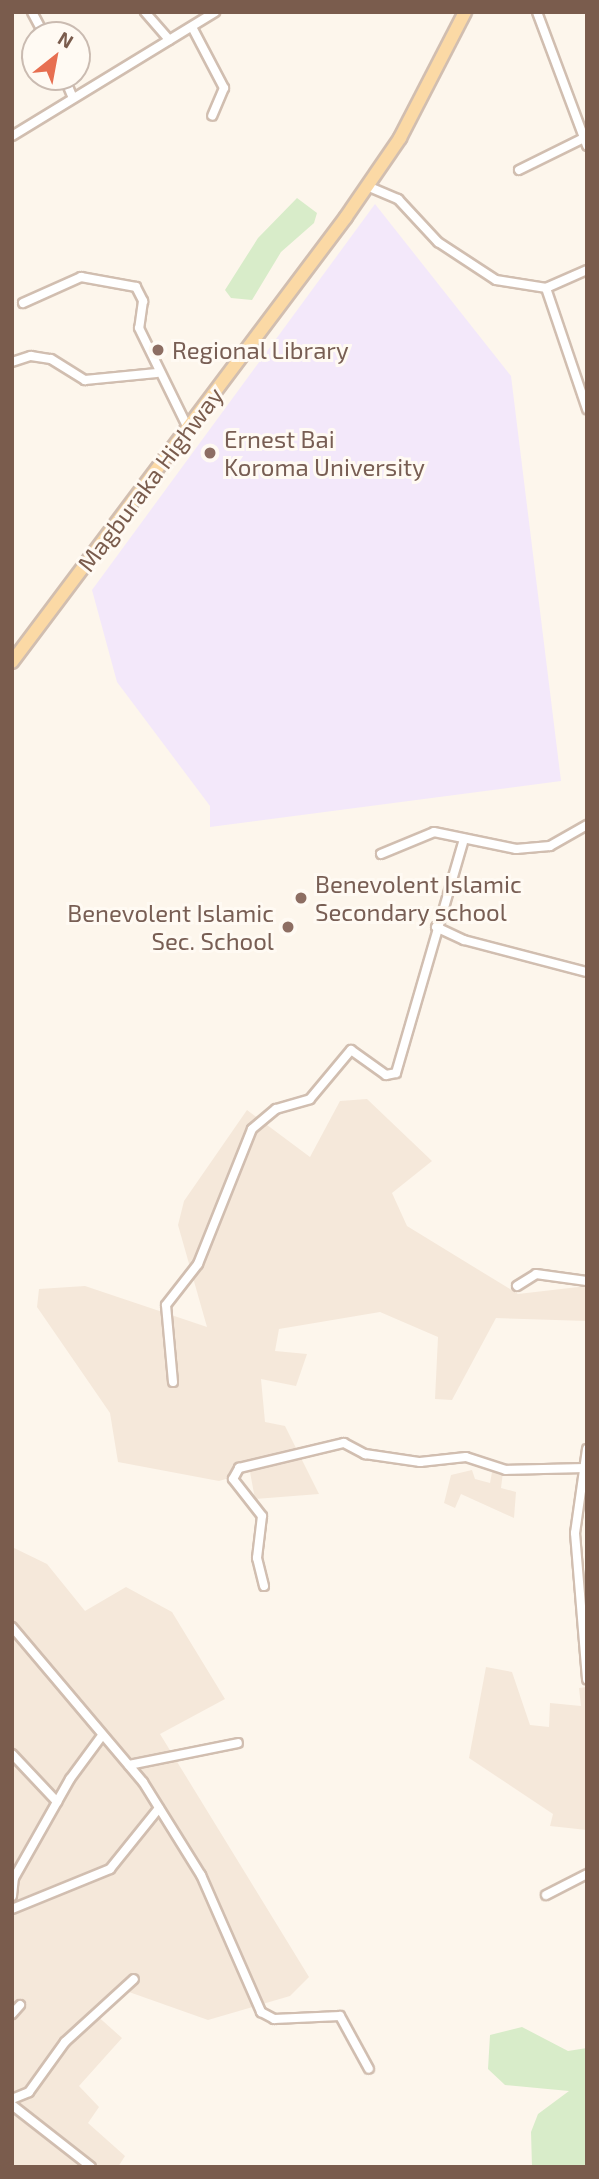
<!DOCTYPE html>
<style>
body{margin:0}
#map{position:relative;width:599px;height:2179px;overflow:hidden;background:#fdf6ec;font-family:"Exo 2",sans-serif}
div>[style]{position:absolute}
.residential>*{inset:0;background:#f5e8da}
.education>*{inset:0;background:#f3e8fa}
.green>*{inset:0;background:#d8ecc9}
.roads{filter:drop-shadow(2px 0 #d1beb0) drop-shadow(-2px 0 #d1beb0) drop-shadow(0 2px #d1beb0) drop-shadow(0 -2px #d1beb0)}
.minor>*{height:8px;margin:-4px;padding:0 4px;transform-origin:4px;border-radius:4px;background:#fff}
.primary>*{height:12px;margin:-6px;padding:0 6px;transform-origin:6px;border-radius:6px;background:#fbd9a5}
.dots>*{width:19px;height:19px;translate:-50% -50%;box-sizing:border-box;border:4px solid #fffaf3;border-radius:50%}
span{translate:-50% -50%;white-space:nowrap;text-align:center;line-height:1.15;-webkit-text-stroke:6px #fffaf3;paint-order:stroke}
.education-label{font-size:24px;color:#785e54}
.left{translate:0 -50%;text-align:left}
.right{translate:-100% -50%;text-align:right}
.street-label{font-size:24px;color:#7a5c4d}
.frame{position:absolute;inset:0;border:14px solid #7a5c4d;pointer-events:none}
.north{position:absolute;left:21px;top:21px;width:70px;height:70px;box-sizing:border-box;background:#fffaf3;border:2px solid #cabbb1;border-radius:50%;rotate:31deg;font-size:19px;font-weight:700;line-height:28px;text-align:center;color:#7a5c4d}
.north::after{content:'';display:block;margin:auto;width:24px;height:32px;background:#e76f51;clip-path:polygon(50% 0,100% 100%,50% 72%,0 100%)}
</style>
<div id="map">
<div class="residential">
<div style="clip-path:polygon(367px 1099px,432px 1161px,392px 1193px,407px 1226px,518px 1294px,587px 1286px,587px 1321px,496px 1318px,452px 1400px,435px 1399px,438px 1337px,380px 1312px,279px 1329px,275px 1351px,307px 1354px,296px 1386px,261px 1379px,265px 1422px,285px 1426px,319px 1494px,255px 1499px,250px 1472px,219px 1481px,118px 1462px,110px 1413px,37px 1307px,39px 1289px,85px 1286px,207px 1327px,178px 1225px,184px 1201px,247px 1110px,310px 1157px,340px 1101px)"></div>
<div style="clip-path:polygon(472px 1470px,475px 1479px,490px 1483px,492px 1472px,503px 1472px,501px 1488px,516px 1492px,514px 1518px,461px 1494px,455px 1508px,444px 1503px,451px 1475px)"></div>
<div style="clip-path:polygon(12px 1547px,47px 1564px,85px 1611px,126px 1587px,172px 1612px,225px 1699px,160px 1734px,309px 1977px,290px 1996px,208px 2020px,129px 1992px,94px 2013px,122px 2038px,79px 2086px,99px 2107px,88px 2123px,125px 2156px,118px 2167px,12px 2167px)"></div>
<div style="clip-path:polygon(486px 1667px,512px 1672px,530px 1725px,549px 1727px,550px 1703px,581px 1706px,579px 1688px,587px 1687px,587px 1830px,550px 1826px,553px 1814px,469px 1758px)"></div>
</div>
<div class="education">
<div style="clip-path:polygon(375px 204px,511px 376px,561px 781px,210px 827px,210px 806px,117px 682px,92px 590px)"></div>
</div>
<div class="green">
<div style="clip-path:polygon(297px 198px,317px 213px,314px 223px,281px 252px,252px 300px,231px 298px,225px 290px,258px 238px)"></div>
<div style="clip-path:polygon(522px 2027px,568px 2051px,587px 2048px,587px 2167px,532px 2167px,531px 2132px,538px 2114px,569px 2091px,505px 2085px,488px 2069px,490px 2035px)"></div>
</div>
<div class="roads">
<div class="minor">
<div style="left:32px;top:12px;width:26px;rotate:62deg"></div>
<div style="left:145px;top:12px;width:37px;rotate:49deg"></div>
<div style="left:537px;top:12px;width:143px;rotate:69.5deg"></div>
<div style="left:192px;top:27px;width:69px;rotate:62.3deg"></div>
<div style="left:224px;top:88px;width:30px;rotate:113deg"></div>
<div style="left:64px;top:77px;width:23px;rotate:67deg"></div>
<div style="left:12px;top:136px;width:238px;rotate:-31.4deg"></div>
<div style="left:519px;top:170px;width:72px;rotate:-26.2deg"></div>
<div style="left:367px;top:186px;width:34px;rotate:23deg"></div>
<div style="left:398px;top:199px;width:59px;rotate:47.1deg"></div>
<div style="left:438px;top:242px;width:69px;rotate:33.2deg"></div>
<div style="left:496px;top:280px;width:51px;rotate:9.1deg"></div>
<div style="left:546px;top:288px;width:45px;rotate:-23.7deg"></div>
<div style="left:546px;top:288px;width:128px;rotate:71.3deg"></div>
<div style="left:23px;top:303px;width:64px;rotate:-24.1deg"></div>
<div style="left:81px;top:277px;width:56px;rotate:10.3deg"></div>
<div style="left:136px;top:287px;width:16px;rotate:63deg"></div>
<div style="left:143px;top:301px;width:27px;rotate:98deg"></div>
<div style="left:139px;top:328px;width:114px;rotate:63.9deg"></div>
<div style="left:12px;top:362px;width:20px;rotate:-18deg"></div>
<div style="left:31px;top:356px;width:20px;rotate:9deg"></div>
<div style="left:51px;top:359px;width:40px;rotate:32deg"></div>
<div style="left:85px;top:380px;width:72px;rotate:-5.6deg"></div>
<div style="left:381px;top:854px;width:57px;rotate:-22.5deg"></div>
<div style="left:434px;top:832px;width:84px;rotate:11.7deg"></div>
<div style="left:516px;top:849px;width:34px;rotate:-5deg"></div>
<div style="left:550px;top:846px;width:43px;rotate:-29.6deg"></div>
<div style="left:436px;top:927px;width:31px;rotate:25deg"></div>
<div style="left:464px;top:940px;width:127px;rotate:14.6deg"></div>
<div style="left:517px;top:1286px;width:22px;rotate:-32deg"></div>
<div style="left:536px;top:1274px;width:51px;rotate:7.8deg"></div>
<div style="left:173px;top:1382px;width:77px;rotate:-95.2deg"></div>
<div style="left:166px;top:1305px;width:52px;rotate:-52deg"></div>
<div style="left:198px;top:1264px;width:145px;rotate:-68.2deg"></div>
<div style="left:252px;top:1129px;width:31px;rotate:-40deg"></div>
<div style="left:276px;top:1109px;width:35px;rotate:-16deg"></div>
<div style="left:310px;top:1099px;width:64px;rotate:-50.1deg"></div>
<div style="left:351px;top:1050px;width:43px;rotate:35.5deg"></div>
<div style="left:386px;top:1075px;width:10px;rotate:-11deg"></div>
<div style="left:396px;top:1073px;width:244px;rotate:-73.8deg"></div>
<div style="left:587px;top:1449px;width:85px;rotate:98.1deg"></div>
<div style="left:575px;top:1533px;width:147px;rotate:85.3deg"></div>
<div style="left:264px;top:1586px;width:29px;rotate:-104deg"></div>
<div style="left:257px;top:1558px;width:42px;rotate:-83.2deg"></div>
<div style="left:262px;top:1516px;width:47px;rotate:-128.1deg"></div>
<div style="left:233px;top:1479px;width:13px;rotate:-61deg"></div>
<div style="left:239px;top:1468px;width:108px;rotate:-13.4deg"></div>
<div style="left:344px;top:1443px;width:24px;rotate:28deg"></div>
<div style="left:365px;top:1454px;width:56px;rotate:8.3deg"></div>
<div style="left:420px;top:1462px;width:46px;rotate:-6.2deg"></div>
<div style="left:466px;top:1457px;width:42px;rotate:18deg"></div>
<div style="left:506px;top:1470px;width:75px;rotate:-1.5deg"></div>
<div style="left:12px;top:1627px;width:203px;rotate:49.8deg"></div>
<div style="left:143px;top:1782px;width:110px;rotate:58.1deg"></div>
<div style="left:201px;top:1875px;width:150px;rotate:66.3deg"></div>
<div style="left:261px;top:2012px;width:15px;rotate:28deg"></div>
<div style="left:274px;top:2019px;width:66px;rotate:-2.6deg"></div>
<div style="left:340px;top:2016px;width:60px;rotate:61.3deg"></div>
<div style="left:12px;top:1754px;width:66px;rotate:46.8deg"></div>
<div style="left:129px;top:1765px;width:111px;rotate:-11.4deg"></div>
<div style="left:546px;top:1895px;width:46px;rotate:-27.1deg"></div>
<div style="left:12px;top:1896px;width:18px;rotate:-84deg"></div>
<div style="left:14px;top:1878px;width:114px;rotate:-60.5deg"></div>
<div style="left:70px;top:1779px;width:52px;rotate:-53.6deg"></div>
<div style="left:12px;top:1909px;width:106px;rotate:-22.2deg"></div>
<div style="left:110px;top:1869px;width:78px;rotate:-51.2deg"></div>
<div style="left:12px;top:2014px;width:12px;rotate:-48deg"></div>
<div style="left:12px;top:2099px;width:18px;rotate:-22deg"></div>
<div style="left:29px;top:2092px;width:62px;rotate:-54.2deg"></div>
<div style="left:65px;top:2042px;width:93px;rotate:-42.4deg"></div>
<div style="left:12px;top:2105px;width:100px;rotate:38.1deg"></div>
</div>
<div class="primary">
<div style="left:12px;top:662px;width:556px;rotate:-53.11deg"></div>
<div style="left:346px;top:217px;width:96px;rotate:-55.6deg"></div>
<div style="left:400px;top:138px;width:142px;rotate:-62.7deg"></div>
</div>
</div>
<div class="dots">
<div style="left:158px;top:350px;background:#8d6e63"></div>
<div style="left:210px;top:453px;background:#8d6e63"></div>
<div style="left:301px;top:898px;background:#8d6e63"></div>
<div style="left:288px;top:927px;background:#8d6e63"></div>
</div>
<div class="education-label">
<span class="left" style="left:172px;top:350px">Regional Library</span>
<span class="left" style="left:224px;top:453px">Ernest Bai<br>Koroma University</span>
<span class="left" style="left:315px;top:898px">Benevolent Islamic<br>Secondary school</span>
<span class="right" style="left:274px;top:927px">Benevolent Islamic<br>Sec. School</span>
</div>
<div class="street-label">
<span style="left:150px;top:479px;rotate:-53deg">Magburaka Highway</span>
</div>
<div class="frame"></div>
<div class="north">N</div>
</div>
